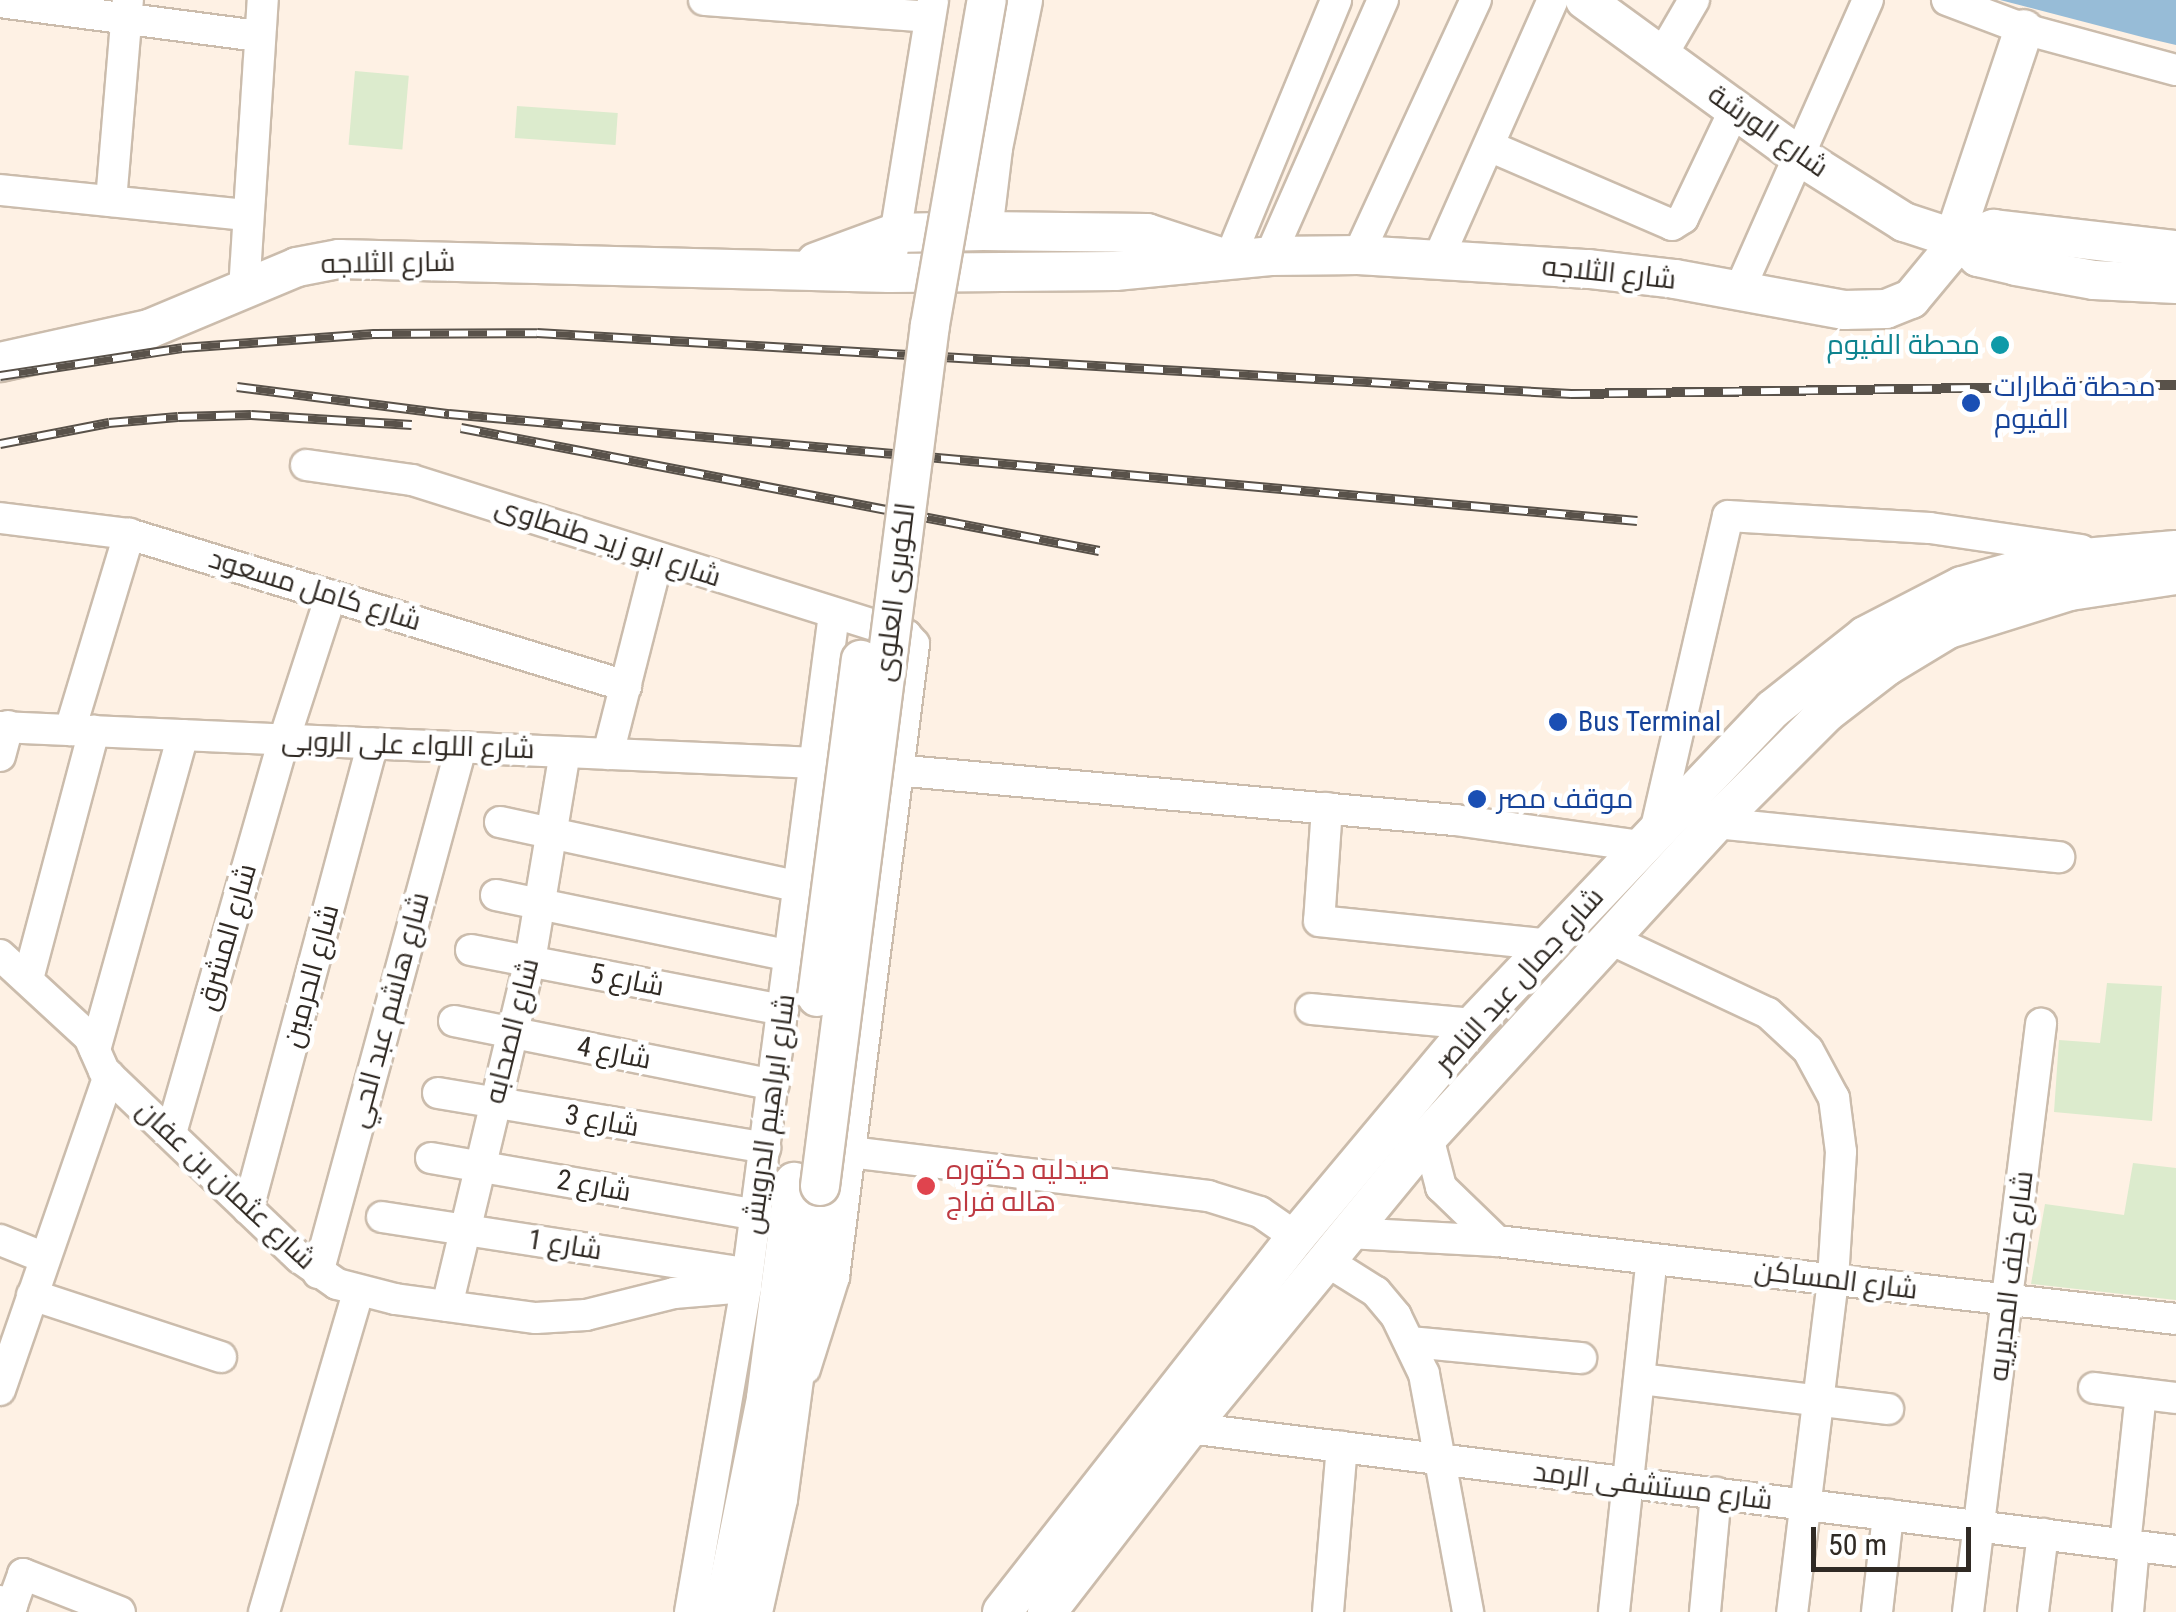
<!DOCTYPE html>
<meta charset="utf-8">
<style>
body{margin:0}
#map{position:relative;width:2176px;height:1612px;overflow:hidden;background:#fef1e4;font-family:"Roboto Condensed",Cairo,sans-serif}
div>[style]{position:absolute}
.green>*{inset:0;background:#dcebcd;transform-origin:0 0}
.water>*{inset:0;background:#97bcd7}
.roads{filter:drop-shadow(2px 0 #cbbcac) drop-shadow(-2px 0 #cbbcac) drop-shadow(0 2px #cbbcac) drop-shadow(0 -2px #cbbcac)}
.minor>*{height:30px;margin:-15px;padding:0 15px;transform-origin:15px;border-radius:15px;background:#fff}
.major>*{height:38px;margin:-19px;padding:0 19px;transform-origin:19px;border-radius:19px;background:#fff}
.rail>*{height:10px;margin-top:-5px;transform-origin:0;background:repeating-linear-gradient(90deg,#fff 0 19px,#59524a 0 38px);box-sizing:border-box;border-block:2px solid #59524a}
.bridges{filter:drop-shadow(2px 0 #cbbcac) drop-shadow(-2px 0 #cbbcac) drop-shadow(0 2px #cbbcac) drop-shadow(0 -2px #cbbcac)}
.major-bridge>*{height:38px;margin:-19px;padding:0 19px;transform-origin:19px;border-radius:19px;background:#fff}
.dots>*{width:28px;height:28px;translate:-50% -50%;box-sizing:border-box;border:5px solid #fff;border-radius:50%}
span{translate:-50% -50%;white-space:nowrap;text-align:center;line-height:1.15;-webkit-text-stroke:9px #fff;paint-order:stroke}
.street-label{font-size:28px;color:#302a24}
.culture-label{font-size:28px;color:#0d838f}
.right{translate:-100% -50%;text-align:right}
.transit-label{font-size:28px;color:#164399}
.left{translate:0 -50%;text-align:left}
.health-label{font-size:28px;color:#be3a42}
.scale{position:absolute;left:1811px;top:1527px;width:160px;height:45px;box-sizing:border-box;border:5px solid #302a24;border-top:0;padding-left:12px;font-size:30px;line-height:35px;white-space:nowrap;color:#302a24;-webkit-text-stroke:8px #fff;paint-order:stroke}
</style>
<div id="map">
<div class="green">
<div style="left:355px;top:71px;width:54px;height:74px;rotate:5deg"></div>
<div style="left:517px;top:106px;width:101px;height:32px;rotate:4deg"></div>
<div style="clip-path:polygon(2107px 983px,2162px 986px,2152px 1121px,2054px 1112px,2059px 1040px,2100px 1043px)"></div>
<div style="clip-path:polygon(2133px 1163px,2176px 1168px,2176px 1300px,2031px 1284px,2045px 1204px,2124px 1215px)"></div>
</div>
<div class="water">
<div style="clip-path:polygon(2000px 0,2176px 0,2176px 45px,2146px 38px)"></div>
</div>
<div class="roads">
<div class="minor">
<div style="left:704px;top:0;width:226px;rotate:4.3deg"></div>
<div style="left:1947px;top:0;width:82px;rotate:20.6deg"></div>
<div style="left:2024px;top:29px;width:157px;rotate:15.1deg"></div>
<div style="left:0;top:2px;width:262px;rotate:7.5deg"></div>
<div style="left:1662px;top:55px;width:64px;rotate:-59.8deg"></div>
<div style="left:1489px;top:146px;width:199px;rotate:23.3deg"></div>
<div style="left:1672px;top:225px;width:13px;rotate:-32deg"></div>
<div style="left:1683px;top:218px;width:121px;rotate:-64.5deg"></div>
<div style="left:0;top:190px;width:247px;rotate:5.8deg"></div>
<div style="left:111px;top:201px;width:202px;rotate:-85.2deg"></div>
<div style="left:892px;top:254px;width:257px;rotate:-80.8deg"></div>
<div style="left:1358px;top:255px;width:281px;rotate:-65.2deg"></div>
<div style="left:1270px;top:256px;width:280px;rotate:-66.2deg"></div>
<div style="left:1438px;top:259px;width:283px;rotate:-66.1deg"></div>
<div style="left:1229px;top:260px;width:281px;rotate:-67.6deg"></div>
<div style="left:244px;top:290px;width:291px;rotate:-86.3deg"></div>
<div style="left:1739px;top:291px;width:318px;rotate:-66.1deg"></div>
<div style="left:306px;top:465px;width:107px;rotate:8.1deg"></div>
<div style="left:412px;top:480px;width:518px;rotate:17.42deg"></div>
<div style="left:906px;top:635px;width:12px;rotate:48deg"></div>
<div style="left:914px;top:644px;width:638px;rotate:97.2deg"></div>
<div style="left:834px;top:1277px;width:96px;rotate:107.5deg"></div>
<div style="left:0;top:518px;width:130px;rotate:7.1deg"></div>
<div style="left:129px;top:534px;width:520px;rotate:17.01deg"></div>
<div style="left:0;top:727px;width:817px;rotate:2.53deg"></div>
<div style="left:816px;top:763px;width:642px;rotate:5.1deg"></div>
<div style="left:1455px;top:820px;width:188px;rotate:8deg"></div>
<div style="left:70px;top:730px;width:205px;rotate:-73.2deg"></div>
<div style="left:608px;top:754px;width:202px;rotate:-75.7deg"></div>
<div style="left:0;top:756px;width:31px;rotate:-75deg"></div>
<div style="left:1327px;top:808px;width:113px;rotate:94deg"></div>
<div style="left:1319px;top:921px;width:233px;rotate:5.9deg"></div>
<div style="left:500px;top:822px;width:308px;rotate:12.2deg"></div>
<div style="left:1716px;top:823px;width:345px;rotate:5.7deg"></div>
<div style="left:1655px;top:832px;width:324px;rotate:-77deg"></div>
<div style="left:1728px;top:516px;width:202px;rotate:3.4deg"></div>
<div style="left:1930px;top:528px;width:153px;rotate:8.3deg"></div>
<div style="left:496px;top:895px;width:301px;rotate:11.7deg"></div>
<div style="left:1612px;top:940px;width:172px;rotate:25.1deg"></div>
<div style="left:1768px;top:1013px;width:54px;rotate:42.8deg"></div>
<div style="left:1808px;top:1050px;width:55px;rotate:61.6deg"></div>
<div style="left:1834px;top:1098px;width:54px;rotate:82.6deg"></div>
<div style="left:1841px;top:1152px;width:128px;rotate:93.6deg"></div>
<div style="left:1833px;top:1280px;width:335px;rotate:97deg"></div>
<div style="left:471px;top:950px;width:318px;rotate:10.9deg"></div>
<div style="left:0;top:955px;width:121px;rotate:42.7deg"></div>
<div style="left:89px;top:1037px;width:37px;rotate:66deg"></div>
<div style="left:104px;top:1071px;width:271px;rotate:43.7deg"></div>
<div style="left:300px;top:1258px;width:45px;rotate:35.1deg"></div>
<div style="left:337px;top:1284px;width:60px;rotate:14.5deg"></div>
<div style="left:395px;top:1299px;width:142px;rotate:7.7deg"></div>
<div style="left:536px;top:1318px;width:50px;rotate:-3.4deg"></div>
<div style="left:586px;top:1315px;width:91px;rotate:-14deg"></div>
<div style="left:674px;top:1293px;width:72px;rotate:-4.8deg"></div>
<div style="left:28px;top:979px;width:257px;rotate:-75.1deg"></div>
<div style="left:1311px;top:1009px;width:164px;rotate:5.3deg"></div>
<div style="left:454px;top:1021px;width:326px;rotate:11.3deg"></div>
<div style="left:95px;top:1050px;width:327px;rotate:-74.4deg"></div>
<div style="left:438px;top:1093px;width:332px;rotate:9.5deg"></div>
<div style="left:171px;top:1133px;width:409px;rotate:-74deg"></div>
<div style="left:284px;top:740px;width:152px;rotate:-72deg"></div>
<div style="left:1428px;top:1137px;width:52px;rotate:75.4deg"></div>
<div style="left:1441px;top:1187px;width:78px;rotate:44deg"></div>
<div style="left:850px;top:1152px;width:361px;rotate:7deg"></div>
<div style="left:1208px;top:1196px;width:54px;rotate:17.1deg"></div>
<div style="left:1260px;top:1212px;width:44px;rotate:34.8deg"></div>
<div style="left:431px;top:1158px;width:330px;rotate:9.9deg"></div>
<div style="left:248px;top:1209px;width:482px;rotate:-75deg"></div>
<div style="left:382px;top:1217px;width:367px;rotate:8.8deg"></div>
<div style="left:1348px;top:1233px;width:149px;rotate:3.1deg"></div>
<div style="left:1497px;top:1241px;width:683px;rotate:6.55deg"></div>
<div style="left:0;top:1240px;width:48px;rotate:21.8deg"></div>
<div style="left:1325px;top:1260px;width:60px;rotate:32.1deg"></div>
<div style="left:1376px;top:1292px;width:31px;rotate:50deg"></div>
<div style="left:1396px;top:1316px;width:64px;rotate:64.2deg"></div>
<div style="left:1424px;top:1374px;width:242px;rotate:79.5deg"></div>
<div style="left:318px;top:1273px;width:544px;rotate:-74.76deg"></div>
<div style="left:32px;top:1295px;width:199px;rotate:18.2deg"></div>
<div style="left:447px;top:1306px;width:355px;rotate:-76.5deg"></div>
<div style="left:530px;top:961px;width:212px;rotate:-80.5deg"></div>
<div style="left:1411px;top:1342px;width:171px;rotate:5.4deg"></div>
<div style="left:1640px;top:1379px;width:250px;rotate:6.9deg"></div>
<div style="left:2094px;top:1388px;width:83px;rotate:7deg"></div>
<div style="left:0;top:1390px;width:333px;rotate:-70.9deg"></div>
<div style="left:1189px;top:1428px;width:995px;rotate:7.1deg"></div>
<div style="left:2125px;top:1545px;width:152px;rotate:-84deg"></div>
<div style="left:0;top:1601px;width:13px;rotate:18deg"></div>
<div style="left:12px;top:1605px;width:33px;rotate:-70deg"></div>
<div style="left:23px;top:1574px;width:104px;rotate:21.4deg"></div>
<div style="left:264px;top:1612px;width:334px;rotate:-73.6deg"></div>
<div style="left:690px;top:1612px;width:330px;rotate:-80.2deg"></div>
<div style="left:746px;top:1287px;width:679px;rotate:-82.55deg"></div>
<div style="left:1328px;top:1612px;width:166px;rotate:-85.2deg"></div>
<div style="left:1614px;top:1612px;width:355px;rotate:-83.9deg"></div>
<div style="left:1705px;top:1612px;width:120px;rotate:-84.7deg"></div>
<div style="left:1877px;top:1612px;width:98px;rotate:-83.5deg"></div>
<div style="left:1968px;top:1612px;width:593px;rotate:-82.92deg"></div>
<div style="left:2033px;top:1612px;width:79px;rotate:-82.7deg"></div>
<div style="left:2128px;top:1612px;width:66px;rotate:-84.8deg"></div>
</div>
<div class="major">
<div style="left:1585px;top:0;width:261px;rotate:36.1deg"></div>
<div style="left:1796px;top:154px;width:128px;rotate:32.2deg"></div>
<div style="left:1904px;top:222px;width:61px;rotate:18.1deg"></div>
<div style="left:1962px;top:241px;width:23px;rotate:45deg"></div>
<div style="left:1978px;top:257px;width:39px;rotate:13deg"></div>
<div style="left:2016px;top:266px;width:79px;rotate:10.2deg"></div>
<div style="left:2094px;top:280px;width:82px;rotate:2.8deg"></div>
<div style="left:983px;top:231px;width:84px;rotate:-83.1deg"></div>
<div style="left:993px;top:148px;width:151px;rotate:-78.5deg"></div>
<div style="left:1962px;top:241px;width:34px;rotate:-21deg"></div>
<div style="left:1994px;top:229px;width:183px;rotate:6.6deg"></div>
<div style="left:816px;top:262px;width:84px;rotate:-20.2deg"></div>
<div style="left:895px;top:233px;width:88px;rotate:-1.3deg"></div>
<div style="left:983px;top:231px;width:164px;rotate:0.7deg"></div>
<div style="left:1147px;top:233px;width:74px;rotate:18.2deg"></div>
<div style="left:0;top:362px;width:153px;rotate:-12.5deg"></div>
<div style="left:149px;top:329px;width:160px;rotate:-22.7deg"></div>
<div style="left:297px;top:267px;width:43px;rotate:-10.8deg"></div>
<div style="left:339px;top:259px;width:550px;rotate:1.46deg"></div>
<div style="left:889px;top:273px;width:226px;rotate:-0.5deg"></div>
<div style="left:1115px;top:271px;width:156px;rotate:-5.5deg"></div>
<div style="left:1270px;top:256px;width:88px;rotate:-0.7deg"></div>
<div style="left:1358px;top:255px;width:231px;rotate:3.5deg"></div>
<div style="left:1589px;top:269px;width:87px;rotate:6.6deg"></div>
<div style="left:1675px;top:279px;width:172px;rotate:10.4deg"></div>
<div style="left:1844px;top:310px;width:42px;rotate:-1.4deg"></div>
<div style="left:1886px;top:309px;width:27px;rotate:-22deg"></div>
<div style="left:1911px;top:299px;width:60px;rotate:-50.4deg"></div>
<div style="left:1949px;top:253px;width:236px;rotate:-71.5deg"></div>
<div style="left:723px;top:1612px;width:218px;rotate:-78.6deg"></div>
<div style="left:766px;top:1398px;width:218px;rotate:-82.6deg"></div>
<div style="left:753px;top:1612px;width:116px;rotate:-77.5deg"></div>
<div style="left:778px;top:1499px;width:312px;rotate:-82.4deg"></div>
<div style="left:1002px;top:1612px;width:477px;rotate:-51.9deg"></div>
<div style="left:1296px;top:1237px;width:278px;rotate:-50.1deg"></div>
<div style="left:1474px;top:1024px;width:434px;rotate:-46.5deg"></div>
<div style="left:1773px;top:709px;width:117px;rotate:-38.4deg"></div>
<div style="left:1865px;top:636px;width:109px;rotate:-27.3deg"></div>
<div style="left:1962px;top:586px;width:91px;rotate:-15.9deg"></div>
<div style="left:2050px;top:561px;width:126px;rotate:-5deg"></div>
<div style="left:1047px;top:1612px;width:232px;rotate:-52.3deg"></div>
<div style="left:1189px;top:1428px;width:377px;rotate:-50.6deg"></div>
<div style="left:1428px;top:1137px;width:426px;rotate:-47.5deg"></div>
<div style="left:1716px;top:823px;width:156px;rotate:-45deg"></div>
<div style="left:1826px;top:713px;width:77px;rotate:-37.6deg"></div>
<div style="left:1887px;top:666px;width:71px;rotate:-31.2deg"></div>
<div style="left:1948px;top:629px;width:128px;rotate:-17.3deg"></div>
<div style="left:2070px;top:591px;width:107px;rotate:-8.6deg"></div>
</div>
</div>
<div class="rail">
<div style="left:0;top:376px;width:184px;rotate:-8.7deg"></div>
<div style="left:182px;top:348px;width:192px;rotate:-4.2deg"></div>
<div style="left:373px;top:334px;width:164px;rotate:-0.3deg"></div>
<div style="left:537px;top:333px;width:1036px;rotate:3.38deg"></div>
<div style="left:1571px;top:394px;width:605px;rotate:-0.85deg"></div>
<div style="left:237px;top:387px;width:214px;rotate:7.3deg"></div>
<div style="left:449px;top:414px;width:1193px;rotate:5.15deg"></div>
<div style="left:461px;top:428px;width:650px;rotate:10.91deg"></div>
<div style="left:0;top:444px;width:111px;rotate:-10.9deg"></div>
<div style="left:109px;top:423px;width:69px;rotate:-5deg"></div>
<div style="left:178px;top:417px;width:73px;rotate:-1.6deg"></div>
<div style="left:251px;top:415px;width:161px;rotate:3.6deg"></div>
</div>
<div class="bridges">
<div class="major-bridge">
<div style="left:817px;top:997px;width:340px;rotate:-82.6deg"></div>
<div style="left:820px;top:1186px;width:868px;rotate:-82.72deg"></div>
<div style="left:930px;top:325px;width:330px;rotate:-80.1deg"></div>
</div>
</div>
<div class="dots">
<div style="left:2000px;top:345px;background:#0f9aa8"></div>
<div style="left:1971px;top:403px;background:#1a4fb4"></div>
<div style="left:1558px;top:722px;background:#1a4fb4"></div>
<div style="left:1477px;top:799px;background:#1a4fb4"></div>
<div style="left:926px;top:1186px;background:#e0444e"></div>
</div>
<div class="street-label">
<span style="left:1768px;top:131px;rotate:35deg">شارع الورشة</span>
<span style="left:388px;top:263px;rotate:-1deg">شارع الثلاجه</span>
<span style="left:1609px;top:273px;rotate:6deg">شارع الثلاجه</span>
<span style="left:608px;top:542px;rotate:18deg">شارع ابو زيد طنطاوى</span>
<span style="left:315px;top:590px;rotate:17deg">شارع كامل مسعود</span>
<span style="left:895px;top:592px;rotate:-83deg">الكوبرى العلوى</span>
<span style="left:408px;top:745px;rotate:2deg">شارع اللواء على الروبى</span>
<span style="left:227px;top:937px;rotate:-74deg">شارع المشرق</span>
<span style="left:311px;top:976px;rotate:-75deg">شارع الحرمين</span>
<span style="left:627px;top:980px;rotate:11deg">شارع 5</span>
<span style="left:1519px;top:980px;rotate:-48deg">شارع جمال عبد الناصر</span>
<span style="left:389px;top:1010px;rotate:-75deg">شارع هاشم عبد الحي</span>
<span style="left:512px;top:1031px;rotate:-76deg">شارع الصحابه</span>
<span style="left:614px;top:1053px;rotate:11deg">شارع 4</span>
<span style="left:769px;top:1114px;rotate:-82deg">شارع ابراهيم الدرويش</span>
<span style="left:602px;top:1121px;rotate:10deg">شارع 3</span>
<span style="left:226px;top:1185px;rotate:43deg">شارع عثمان بن عفان</span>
<span style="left:594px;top:1186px;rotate:10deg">شارع 2</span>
<span style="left:565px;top:1245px;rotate:9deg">شارع 1</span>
<span style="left:2011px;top:1276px;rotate:-83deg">شارع خلف المديريه</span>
<span style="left:1836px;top:1280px;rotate:7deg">شارع المساكن</span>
<span style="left:1653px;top:1486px;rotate:7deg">شارع مستشفى الرمد</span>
</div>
<div class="culture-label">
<span class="right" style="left:1980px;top:345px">محطة الفيوم</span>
</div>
<div class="transit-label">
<span class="left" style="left:1994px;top:403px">محطة قطارات<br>الفيوم</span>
<span class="left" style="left:1578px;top:722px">Bus Terminal</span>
<span class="left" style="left:1497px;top:799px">موقف مصر</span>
</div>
<div class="health-label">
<span class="left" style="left:946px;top:1186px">صيدليه دكتوره<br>هاله فراج</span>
</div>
<div class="scale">50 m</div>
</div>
